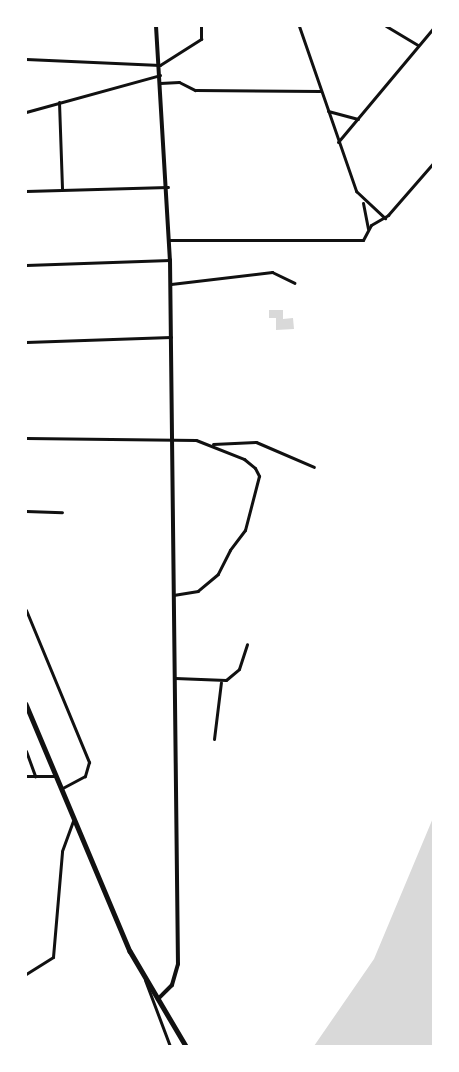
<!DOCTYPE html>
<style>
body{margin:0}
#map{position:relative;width:459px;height:1072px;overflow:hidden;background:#fff;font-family:"Alegreya Sans",sans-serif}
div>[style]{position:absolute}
.water>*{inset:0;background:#d9d9d9}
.minor>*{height:3px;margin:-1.5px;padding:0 1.5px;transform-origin:1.5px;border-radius:1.5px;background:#111}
.secondary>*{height:4px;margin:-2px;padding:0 2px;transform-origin:2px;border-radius:2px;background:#111}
.primary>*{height:4.5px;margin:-2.25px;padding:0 2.25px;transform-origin:2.25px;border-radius:2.25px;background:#111}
span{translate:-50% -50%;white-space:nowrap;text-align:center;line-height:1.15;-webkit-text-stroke:6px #fff;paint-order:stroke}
.frame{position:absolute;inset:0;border:27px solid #fff;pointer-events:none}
</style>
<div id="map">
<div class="water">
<div style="clip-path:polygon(269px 310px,283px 310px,283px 319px,293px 318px,294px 329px,276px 330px,276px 318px,269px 318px)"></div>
<div style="clip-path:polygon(433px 818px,433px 1046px,314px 1046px,374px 959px)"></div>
</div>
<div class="minor">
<div style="left:299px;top:26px;width:175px;rotate:70.9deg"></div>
<div style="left:356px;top:191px;width:40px;rotate:43deg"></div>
<div style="left:386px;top:26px;width:37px;rotate:31deg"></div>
<div style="left:26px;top:59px;width:134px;rotate:2.6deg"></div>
<div style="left:160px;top:65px;width:49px;rotate:-32.4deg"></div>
<div style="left:201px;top:39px;width:13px;rotate:-90deg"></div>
<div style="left:160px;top:83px;width:19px;rotate:-3deg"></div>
<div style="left:179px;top:82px;width:18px;rotate:27deg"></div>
<div style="left:195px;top:90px;width:125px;rotate:0.5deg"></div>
<div style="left:59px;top:102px;width:87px;rotate:88deg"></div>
<div style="left:328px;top:111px;width:31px;rotate:15deg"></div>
<div style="left:26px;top:112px;width:139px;rotate:-15.4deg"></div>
<div style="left:338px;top:142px;width:150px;rotate:-50.1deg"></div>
<div style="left:26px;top:191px;width:142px;rotate:-1.6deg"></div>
<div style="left:363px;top:203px;width:26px;rotate:79deg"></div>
<div style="left:170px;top:240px;width:193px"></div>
<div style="left:363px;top:240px;width:17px;rotate:-62deg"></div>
<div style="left:371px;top:225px;width:20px;rotate:-30deg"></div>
<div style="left:388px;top:215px;width:70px;rotate:-49deg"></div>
<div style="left:26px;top:265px;width:144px;rotate:-2deg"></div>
<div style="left:171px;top:284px;width:102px;rotate:-6.8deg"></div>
<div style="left:272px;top:272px;width:25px;rotate:26deg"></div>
<div style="left:26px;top:342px;width:145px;rotate:-2deg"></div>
<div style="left:26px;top:438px;width:170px;rotate:0.7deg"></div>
<div style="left:196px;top:440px;width:52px;rotate:21.6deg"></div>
<div style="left:244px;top:459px;width:14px;rotate:39deg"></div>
<div style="left:255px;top:468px;width:9px;rotate:63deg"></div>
<div style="left:259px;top:476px;width:56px;rotate:104.5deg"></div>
<div style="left:245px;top:530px;width:25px;rotate:127deg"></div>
<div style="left:230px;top:550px;width:27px;rotate:117deg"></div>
<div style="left:218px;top:574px;width:26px;rotate:140deg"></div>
<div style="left:198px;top:591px;width:25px;rotate:171deg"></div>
<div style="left:213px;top:444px;width:43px;rotate:-2.7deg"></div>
<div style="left:256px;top:442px;width:63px;rotate:23.3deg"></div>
<div style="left:26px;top:511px;width:36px;rotate:2deg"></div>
<div style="left:26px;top:610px;width:165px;rotate:67.5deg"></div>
<div style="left:89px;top:762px;width:15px;rotate:106deg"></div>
<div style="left:85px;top:776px;width:26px;rotate:152deg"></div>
<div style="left:175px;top:678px;width:51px;rotate:2.2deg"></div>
<div style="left:226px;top:680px;width:17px;rotate:-40deg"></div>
<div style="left:239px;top:669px;width:26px;rotate:-72deg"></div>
<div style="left:214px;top:739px;width:57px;rotate:-83deg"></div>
<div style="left:26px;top:751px;width:27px;rotate:70deg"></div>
<div style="left:26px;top:776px;width:28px"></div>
<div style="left:26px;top:974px;width:32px;rotate:-32deg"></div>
<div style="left:53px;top:957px;width:106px;rotate:-85.1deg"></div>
<div style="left:62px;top:851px;width:32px;rotate:-70deg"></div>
<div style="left:145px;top:980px;width:71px;rotate:69.3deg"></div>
</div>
<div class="secondary">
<div style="left:156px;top:26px;width:234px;rotate:86.6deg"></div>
<div style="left:170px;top:260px;width:704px;rotate:89.35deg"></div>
<div style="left:178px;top:964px;width:22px;rotate:106deg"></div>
<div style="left:172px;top:985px;width:20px;rotate:135deg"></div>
</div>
<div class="primary">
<div style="left:26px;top:704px;width:268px;rotate:67.2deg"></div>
<div style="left:130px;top:951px;width:110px;rotate:59.5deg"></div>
</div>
<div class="frame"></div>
</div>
